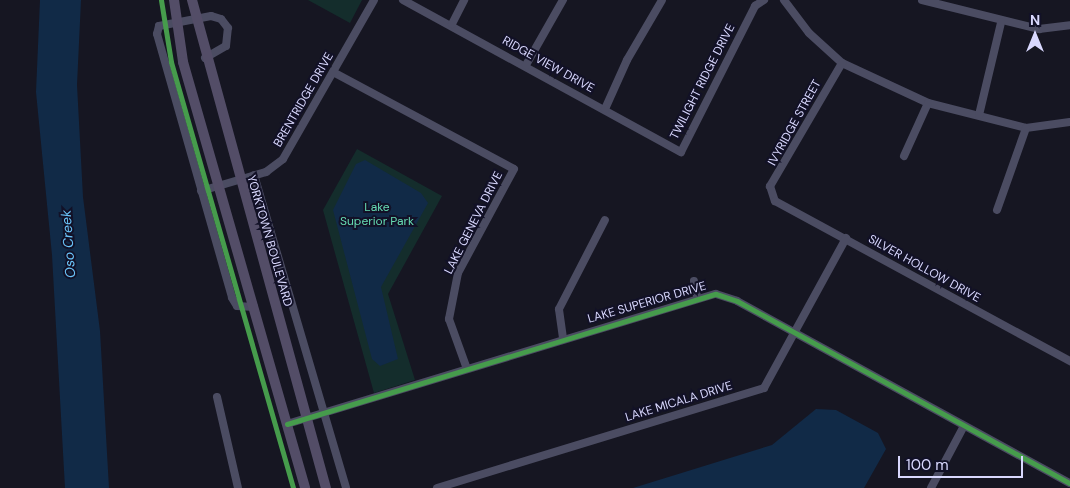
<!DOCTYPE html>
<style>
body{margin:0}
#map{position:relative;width:1070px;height:488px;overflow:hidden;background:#161622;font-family:"DM Sans",sans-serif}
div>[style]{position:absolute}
.green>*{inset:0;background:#142d2c}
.water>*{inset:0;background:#112a47}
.minor>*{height:8px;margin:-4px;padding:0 4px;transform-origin:4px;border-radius:4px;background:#4b4c62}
.major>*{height:10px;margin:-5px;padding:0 5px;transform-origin:5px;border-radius:5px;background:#534d67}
.cycleway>*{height:5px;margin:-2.5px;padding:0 2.5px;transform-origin:2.5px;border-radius:2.5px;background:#469c4c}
span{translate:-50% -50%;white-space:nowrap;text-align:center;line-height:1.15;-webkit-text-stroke:4px #121127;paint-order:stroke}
.street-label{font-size:12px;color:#d9d8fe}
.park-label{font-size:12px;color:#66dcb3}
.water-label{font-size:14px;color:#6ac4f9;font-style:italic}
.north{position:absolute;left:1010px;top:10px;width:50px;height:50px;-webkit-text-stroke:4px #121127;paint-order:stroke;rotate:0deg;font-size:14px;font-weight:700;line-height:20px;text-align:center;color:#d9d8fe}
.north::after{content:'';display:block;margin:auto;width:18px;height:22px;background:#d9d8fe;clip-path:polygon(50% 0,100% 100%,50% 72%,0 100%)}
.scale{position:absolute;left:898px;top:456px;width:125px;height:22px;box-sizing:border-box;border:2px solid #d9d8fe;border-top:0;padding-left:6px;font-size:15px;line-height:18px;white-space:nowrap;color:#d9d8fe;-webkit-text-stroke:4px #121127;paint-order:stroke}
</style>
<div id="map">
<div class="green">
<div style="clip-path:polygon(308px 0,362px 0,350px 23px)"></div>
<div style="clip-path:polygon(357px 149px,442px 196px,388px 294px,415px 380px,374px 393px,323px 210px)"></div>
</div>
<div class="water">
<div style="clip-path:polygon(40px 0,81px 0,77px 85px,83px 197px,100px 331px,109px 488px,65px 488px,52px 255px,36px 92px)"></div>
<div style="clip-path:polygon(365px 160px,421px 193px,428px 203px,381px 287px,398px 359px,380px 366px,372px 359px,333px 210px,356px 164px)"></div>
<div style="clip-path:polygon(816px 409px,836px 410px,878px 433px,886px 449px,864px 488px,633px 488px,772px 445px)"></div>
</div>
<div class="minor">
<div style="left:403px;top:0;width:317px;rotate:28.7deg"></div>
<div style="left:681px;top:152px;width:164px;rotate:-63.1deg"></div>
<div style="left:755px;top:6px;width:11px;rotate:-34deg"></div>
<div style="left:784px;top:0;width:41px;rotate:52.9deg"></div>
<div style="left:809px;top:33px;width:45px;rotate:42.3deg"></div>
<div style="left:842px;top:63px;width:95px;rotate:24.9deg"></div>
<div style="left:928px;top:103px;width:101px;rotate:14.3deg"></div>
<div style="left:1026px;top:128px;width:44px;rotate:-7.8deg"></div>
<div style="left:922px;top:0;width:121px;rotate:13.9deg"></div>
<div style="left:1039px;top:29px;width:31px;rotate:-7deg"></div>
<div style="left:452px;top:24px;width:27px;rotate:-63deg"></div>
<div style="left:205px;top:58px;width:24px;rotate:-30deg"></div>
<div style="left:226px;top:46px;width:18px;rotate:-84deg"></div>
<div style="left:228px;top:28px;width:11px;rotate:-128deg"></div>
<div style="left:221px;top:19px;width:10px;rotate:-163deg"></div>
<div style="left:211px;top:16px;width:53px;rotate:169.1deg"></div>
<div style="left:159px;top:26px;width:8px;rotate:104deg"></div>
<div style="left:157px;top:34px;width:274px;rotate:74.1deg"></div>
<div style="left:232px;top:298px;width:9px;rotate:58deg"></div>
<div style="left:237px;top:306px;width:17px;rotate:3deg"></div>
<div style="left:842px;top:63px;width:143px;rotate:120.3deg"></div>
<div style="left:770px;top:186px;width:16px;rotate:72deg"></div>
<div style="left:775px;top:201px;width:336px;rotate:28.5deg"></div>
<div style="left:526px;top:65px;width:75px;rotate:-60.4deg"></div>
<div style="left:333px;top:72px;width:205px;rotate:28.2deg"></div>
<div style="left:514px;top:169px;width:118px;rotate:118.3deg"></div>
<div style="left:458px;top:273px;width:47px;rotate:101.1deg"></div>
<div style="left:449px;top:319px;width:53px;rotate:70.2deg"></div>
<div style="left:605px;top:109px;width:54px;rotate:-65.8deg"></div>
<div style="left:627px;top:60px;width:69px;rotate:-59.7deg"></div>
<div style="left:979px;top:115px;width:95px;rotate:-76.6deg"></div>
<div style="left:904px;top:156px;width:58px;rotate:-65.6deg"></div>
<div style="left:254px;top:175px;width:326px;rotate:73.6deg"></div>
<div style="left:201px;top:191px;width:68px;rotate:-16.3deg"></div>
<div style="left:266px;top:172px;width:21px;rotate:-37deg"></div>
<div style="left:283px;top:159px;width:183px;rotate:-60.2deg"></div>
<div style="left:997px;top:210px;width:87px;rotate:-70.5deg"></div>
<div style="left:694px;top:281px;width:16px;rotate:79deg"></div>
<div style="left:563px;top:338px;width:29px;rotate:-98deg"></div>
<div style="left:559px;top:309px;width:100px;rotate:-62.7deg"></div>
<div style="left:217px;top:397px;width:93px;rotate:77deg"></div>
<div style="left:287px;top:424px;width:448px;rotate:-16.9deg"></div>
<div style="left:716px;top:294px;width:22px;rotate:18deg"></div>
<div style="left:737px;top:301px;width:379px;rotate:28.7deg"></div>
<div style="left:437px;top:488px;width:342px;rotate:-17deg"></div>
<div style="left:764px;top:388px;width:171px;rotate:-61.3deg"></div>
<div style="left:931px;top:488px;width:70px;rotate:-62deg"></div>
</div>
<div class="major">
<div style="left:174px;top:0;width:63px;rotate:81.7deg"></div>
<div style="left:183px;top:62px;width:443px;rotate:74deg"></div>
<div style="left:192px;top:0;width:506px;rotate:74.65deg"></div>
</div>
<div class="cycleway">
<div style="left:161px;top:0;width:63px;rotate:80.8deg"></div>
<div style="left:171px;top:62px;width:443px;rotate:74deg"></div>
<div style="left:287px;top:424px;width:448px;rotate:-16.9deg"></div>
<div style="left:716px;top:294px;width:22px;rotate:18deg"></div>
<div style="left:737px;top:301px;width:379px;rotate:28.7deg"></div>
</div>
<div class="street-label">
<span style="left:548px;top:65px;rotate:29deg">RIDGE VIEW DRIVE</span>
<span style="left:703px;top:82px;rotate:-63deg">TWILIGHT RIDGE DRIVE</span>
<span style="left:304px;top:100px;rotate:-60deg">BRENTRIDGE DRIVE</span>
<span style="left:795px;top:123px;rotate:-61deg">IVYRIDGE STREET</span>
<span style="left:474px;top:223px;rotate:-63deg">LAKE GENEVA DRIVE</span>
<span style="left:269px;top:241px;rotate:74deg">YORKTOWN BOULEVARD</span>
<span style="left:924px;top:269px;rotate:29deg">SILVER HOLLOW DRIVE</span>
<span style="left:647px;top:303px;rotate:-16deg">LAKE SUPERIOR DRIVE</span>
<span style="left:679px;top:402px;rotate:-17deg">LAKE MICALA DRIVE</span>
</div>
<div class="park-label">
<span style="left:377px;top:215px">Lake<br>Superior Park</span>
</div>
<div class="water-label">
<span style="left:68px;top:244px;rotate:-94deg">Oso Creek</span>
</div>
<div class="north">N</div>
<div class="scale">100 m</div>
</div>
